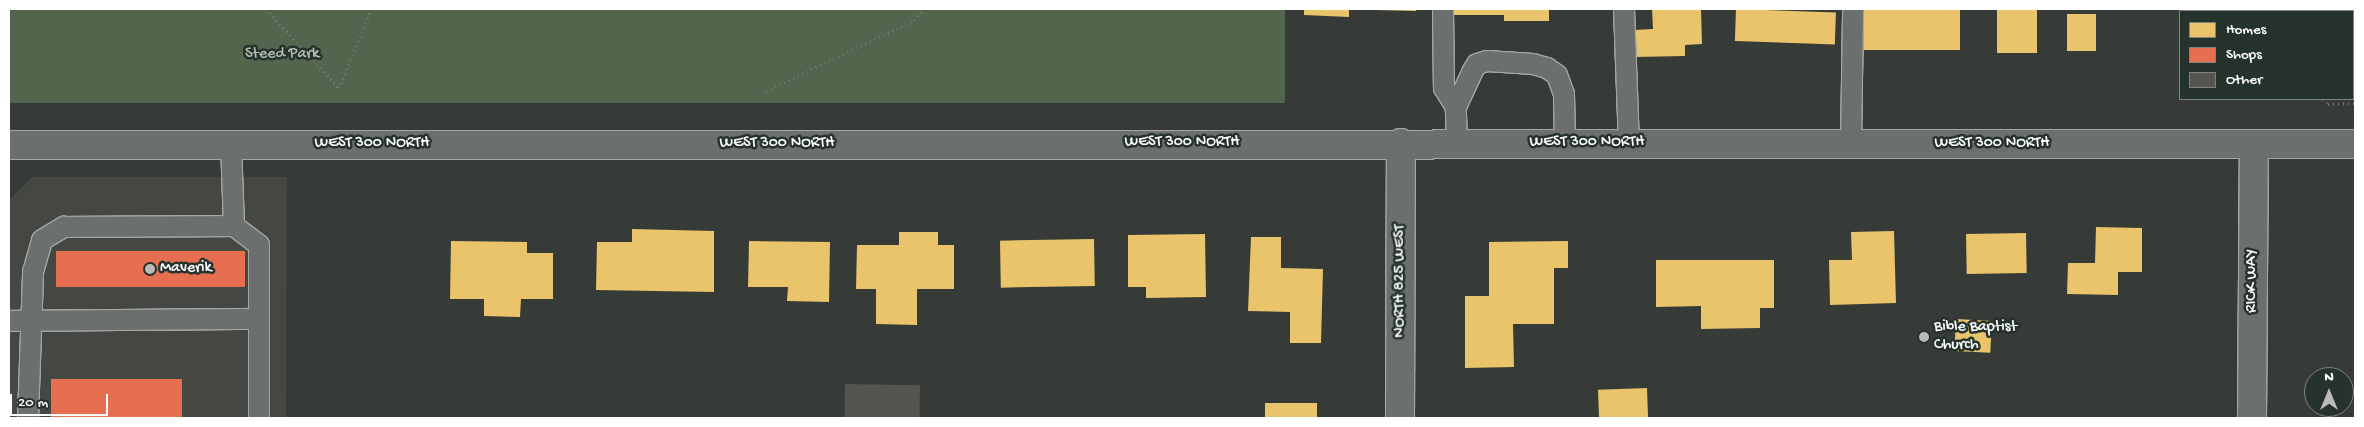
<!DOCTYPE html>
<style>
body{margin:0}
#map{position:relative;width:2364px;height:427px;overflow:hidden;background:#373b38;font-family:"Gochi Hand",sans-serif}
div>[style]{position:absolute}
.built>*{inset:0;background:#454742}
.green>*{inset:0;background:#53654d;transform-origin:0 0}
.homes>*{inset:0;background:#e9c46a;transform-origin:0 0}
.shops>*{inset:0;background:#e76f51;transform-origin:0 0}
.building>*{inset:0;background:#545451;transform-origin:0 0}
.path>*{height:3px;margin-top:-1.5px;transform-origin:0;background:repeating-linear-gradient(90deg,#757776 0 1px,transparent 0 5px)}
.roads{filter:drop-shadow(1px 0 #a5a7a5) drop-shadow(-1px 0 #a5a7a5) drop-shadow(0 1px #a5a7a5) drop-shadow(0 -1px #a5a7a5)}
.service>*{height:20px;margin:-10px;padding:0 10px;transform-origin:10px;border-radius:10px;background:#6b6f6d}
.minor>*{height:28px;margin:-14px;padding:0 14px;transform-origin:14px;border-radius:14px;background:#6b6f6d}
.secondary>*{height:28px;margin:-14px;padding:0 14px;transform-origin:14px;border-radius:14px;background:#6b6f6d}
.dots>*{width:14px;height:14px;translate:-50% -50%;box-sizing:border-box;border:2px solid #26332d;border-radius:50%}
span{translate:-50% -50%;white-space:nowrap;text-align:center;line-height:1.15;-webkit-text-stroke:5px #26332d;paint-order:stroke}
.park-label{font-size:16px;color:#b3bdb0}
.street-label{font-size:16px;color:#fff}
.poi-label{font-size:16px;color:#fff}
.left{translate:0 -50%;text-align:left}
.frame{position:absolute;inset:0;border:10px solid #fff;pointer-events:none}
.legend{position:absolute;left:2179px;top:10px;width:175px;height:90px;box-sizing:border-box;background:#26332d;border:1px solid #7d8581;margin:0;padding:6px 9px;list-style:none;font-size:15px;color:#fff}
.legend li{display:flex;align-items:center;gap:10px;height:25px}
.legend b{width:25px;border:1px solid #7d8581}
.north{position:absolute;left:2304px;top:367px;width:50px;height:50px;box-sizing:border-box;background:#26332d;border:1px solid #7d8581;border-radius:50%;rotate:0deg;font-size:14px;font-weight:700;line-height:20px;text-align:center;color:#fff}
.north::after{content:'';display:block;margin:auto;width:18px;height:22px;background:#b9bab9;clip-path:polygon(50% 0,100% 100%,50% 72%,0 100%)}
.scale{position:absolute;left:10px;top:394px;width:98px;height:22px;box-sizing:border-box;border:2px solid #fff;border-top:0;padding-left:6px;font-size:15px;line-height:18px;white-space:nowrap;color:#fff;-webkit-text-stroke:4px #26332d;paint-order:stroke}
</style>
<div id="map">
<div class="built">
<div style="clip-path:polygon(32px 177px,287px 177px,286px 418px,9px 418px,9px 200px)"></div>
</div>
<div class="green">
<div style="left:9px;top:9px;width:1276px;height:94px"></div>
</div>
<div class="homes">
<div style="clip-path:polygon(1304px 9px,1349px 9px,1349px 17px,1304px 15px)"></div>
<div style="clip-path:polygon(1375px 9px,1417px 9px,1416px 11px,1375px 10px)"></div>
<div style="clip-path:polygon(1449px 9px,1549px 9px,1549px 21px,1504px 21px,1504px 15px,1449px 15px)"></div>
<div style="clip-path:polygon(1652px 9px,1701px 9px,1702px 44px,1685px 45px,1685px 56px,1635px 57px,1634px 30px,1653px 29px)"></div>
<div style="left:1736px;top:9px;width:100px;height:32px;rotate:2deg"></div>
<div style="left:1861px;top:9px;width:99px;height:41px"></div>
<div style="left:1997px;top:9px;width:40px;height:44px"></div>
<div style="left:2067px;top:14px;width:29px;height:37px"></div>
<div style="clip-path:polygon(2096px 227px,2142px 228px,2142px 272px,2118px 272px,2118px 295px,2067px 294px,2068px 263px,2095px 263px)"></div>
<div style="clip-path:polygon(632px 229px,714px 231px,714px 292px,596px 290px,597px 242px,632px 242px)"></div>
<div style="clip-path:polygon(1894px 231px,1896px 303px,1830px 305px,1829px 260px,1852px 260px,1851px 232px)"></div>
<div style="clip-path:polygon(899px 232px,938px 232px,938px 245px,954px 245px,954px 289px,917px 289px,917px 325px,876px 324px,876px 289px,856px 289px,857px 245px,899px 245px)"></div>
<div style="left:2026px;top:233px;width:40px;height:60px;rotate:89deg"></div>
<div style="clip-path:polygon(1205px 234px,1206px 297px,1146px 298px,1146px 287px,1128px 287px,1128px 235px)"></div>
<div style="clip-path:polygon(1251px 237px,1281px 237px,1281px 268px,1323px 269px,1321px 343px,1290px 343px,1290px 312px,1248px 311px)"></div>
<div style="left:1094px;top:239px;width:47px;height:94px;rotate:89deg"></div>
<div style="clip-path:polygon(451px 241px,527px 242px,527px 253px,553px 253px,553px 299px,521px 299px,520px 317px,484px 316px,484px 299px,450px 299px)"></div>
<div style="clip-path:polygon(749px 241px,830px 242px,829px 302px,787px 301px,788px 287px,748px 287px)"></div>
<div style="clip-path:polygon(1568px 241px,1568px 268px,1554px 268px,1554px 324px,1513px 324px,1514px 367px,1465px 368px,1465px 296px,1489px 296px,1489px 242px)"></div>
<div style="clip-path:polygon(1656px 260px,1774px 260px,1774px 308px,1760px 308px,1760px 328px,1701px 329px,1701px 306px,1656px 307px)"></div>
<div style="left:1956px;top:319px;width:36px;height:32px;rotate:3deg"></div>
<div style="left:1647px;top:388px;width:30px;height:49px;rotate:88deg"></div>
<div style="left:1265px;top:403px;width:52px;height:15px"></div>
</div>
<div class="shops">
<div style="left:245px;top:251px;width:36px;height:189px;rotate:90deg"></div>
<div style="left:51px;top:379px;width:131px;height:39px"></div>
</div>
<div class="building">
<div style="left:845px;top:384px;width:75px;height:34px;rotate:1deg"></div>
</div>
<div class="path">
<div style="left:266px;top:9px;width:108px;rotate:47.3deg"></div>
<div style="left:339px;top:88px;width:85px;rotate:-67.9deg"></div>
<div style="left:2262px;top:9px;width:3px;rotate:45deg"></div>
<div style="left:766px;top:91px;width:164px;rotate:-25.6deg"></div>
<div style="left:914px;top:20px;width:14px;rotate:-51deg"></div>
<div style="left:2323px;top:99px;width:7px;rotate:45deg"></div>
<div style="left:2328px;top:104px;width:27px;rotate:-2deg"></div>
</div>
<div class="roads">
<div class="service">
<div style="left:1443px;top:9px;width:79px;rotate:89.3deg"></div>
<div style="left:1444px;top:88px;width:22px;rotate:58deg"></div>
<div style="left:1624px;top:9px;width:134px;rotate:87.9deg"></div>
<div style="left:1457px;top:143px;width:36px;rotate:-92deg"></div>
<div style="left:1456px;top:107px;width:38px;rotate:-65deg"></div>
<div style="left:1472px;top:72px;width:9px;rotate:-58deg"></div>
<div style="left:1477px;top:64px;width:10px;rotate:-17deg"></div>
<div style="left:1487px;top:61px;width:46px;rotate:3.7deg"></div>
<div style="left:1533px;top:64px;width:15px;rotate:16deg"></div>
<div style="left:1547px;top:68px;width:12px;rotate:35deg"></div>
<div style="left:1557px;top:75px;width:20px;rotate:70deg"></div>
<div style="left:1564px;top:94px;width:49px;rotate:88.8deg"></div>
<div style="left:1851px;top:143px;width:134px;rotate:-89.1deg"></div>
<div style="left:231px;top:144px;width:82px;rotate:87.9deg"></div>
<div style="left:234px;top:226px;width:31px;rotate:37deg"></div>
<div style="left:259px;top:245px;width:173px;rotate:90deg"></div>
<div style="left:9px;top:321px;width:250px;rotate:-0.5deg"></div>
<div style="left:28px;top:418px;width:146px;rotate:-88deg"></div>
<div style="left:33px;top:272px;width:33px;rotate:-74deg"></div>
<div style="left:42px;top:240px;width:26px;rotate:-31deg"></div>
<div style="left:64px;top:227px;width:170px;rotate:-0.3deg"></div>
</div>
<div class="minor">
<div style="left:1400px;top:418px;width:275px;rotate:-89.8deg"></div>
<div style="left:2252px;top:418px;width:274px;rotate:-89.6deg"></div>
</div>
<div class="secondary">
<div style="left:9px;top:145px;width:2346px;rotate:-0.02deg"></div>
</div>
</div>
<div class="dots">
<div style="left:150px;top:269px;background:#b9bab9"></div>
<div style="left:1924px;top:337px;background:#b9bab9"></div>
</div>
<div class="park-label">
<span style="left:282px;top:55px">Steed Park</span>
</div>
<div class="street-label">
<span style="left:1182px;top:143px">WEST 300 NORTH</span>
<span style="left:1587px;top:143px">WEST 300 NORTH</span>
<span style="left:372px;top:144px">WEST 300 NORTH</span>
<span style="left:777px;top:144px">WEST 300 NORTH</span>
<span style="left:1992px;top:144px">WEST 300 NORTH</span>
<span style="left:1401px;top:281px;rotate:-90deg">NORTH 825 WEST</span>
<span style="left:2253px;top:281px;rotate:-90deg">RICK WAY</span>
</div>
<div class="poi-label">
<span class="left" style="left:160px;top:269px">Maverik</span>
<span class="left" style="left:1934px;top:337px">Bible Baptist<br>Church</span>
</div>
<div class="frame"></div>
<ul class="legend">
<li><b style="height:14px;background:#e9c46a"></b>Homes</li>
<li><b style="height:14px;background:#e76f51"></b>Shops</li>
<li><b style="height:14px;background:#545451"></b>Other</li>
</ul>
<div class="north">N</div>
<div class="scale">20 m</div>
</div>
